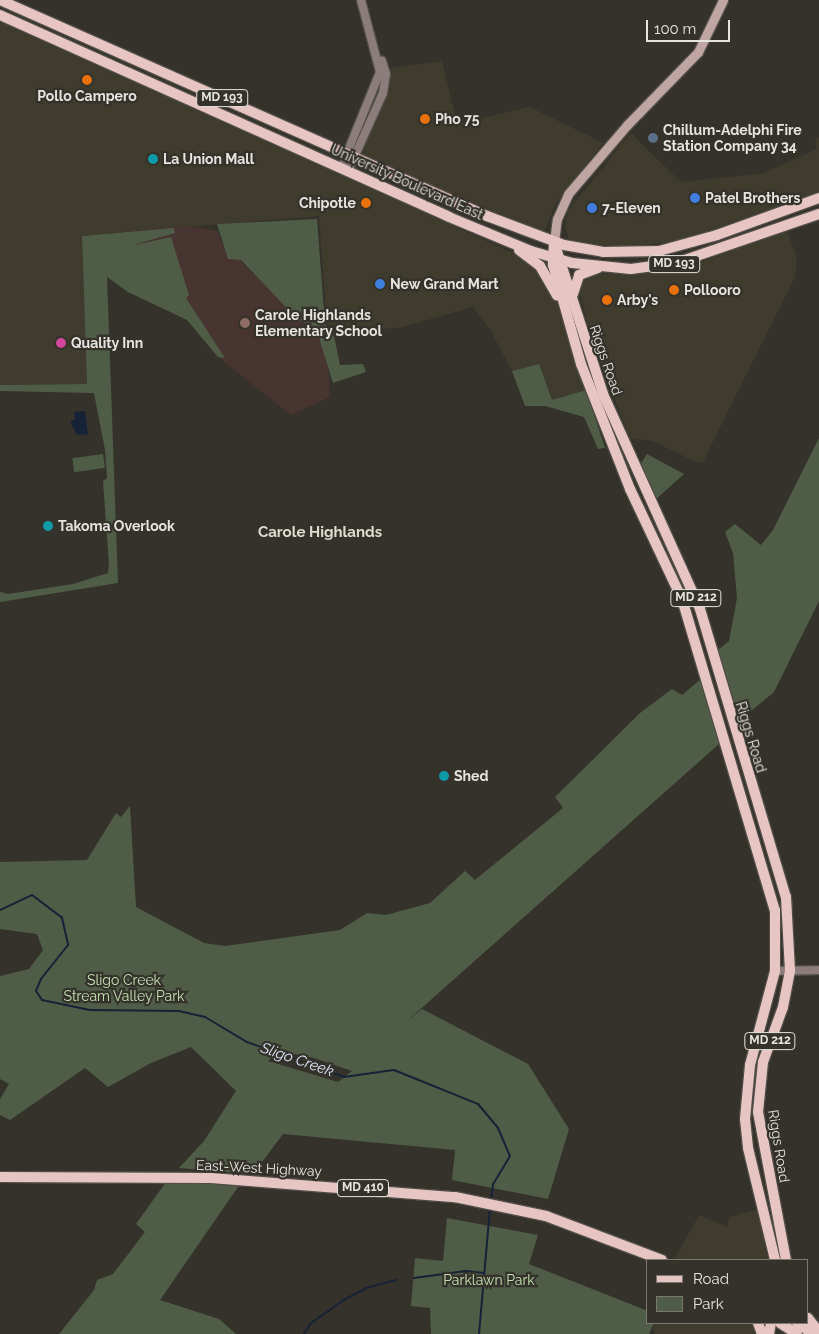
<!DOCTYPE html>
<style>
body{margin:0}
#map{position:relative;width:819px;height:1334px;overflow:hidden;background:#35322b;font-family:Raleway,sans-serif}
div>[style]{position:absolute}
.built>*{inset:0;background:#3f3b2d;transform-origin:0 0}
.education>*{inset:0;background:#483430}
.green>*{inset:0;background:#4f5d47;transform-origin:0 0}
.water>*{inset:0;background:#152238}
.stream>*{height:2px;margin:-1px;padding:0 1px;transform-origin:1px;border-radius:1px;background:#152238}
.roads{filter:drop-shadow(1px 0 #514e48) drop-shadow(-1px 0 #514e48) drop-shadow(0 1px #514e48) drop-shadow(0 -1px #514e48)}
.tertiary>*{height:8px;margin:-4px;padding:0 4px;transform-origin:4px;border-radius:4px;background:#8c7c7b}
.secondary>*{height:9px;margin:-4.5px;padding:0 4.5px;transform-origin:4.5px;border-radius:4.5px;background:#bfa5a3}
.primary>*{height:10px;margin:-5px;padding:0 5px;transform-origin:5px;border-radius:5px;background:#e7c5c3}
.dots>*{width:14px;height:14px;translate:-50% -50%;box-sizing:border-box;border:2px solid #35322b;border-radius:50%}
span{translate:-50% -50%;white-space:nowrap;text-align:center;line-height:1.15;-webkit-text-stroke:4.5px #35322b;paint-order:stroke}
.shield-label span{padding:1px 4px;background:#35322b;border:1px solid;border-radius:4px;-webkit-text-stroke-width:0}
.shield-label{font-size:12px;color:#e6e4df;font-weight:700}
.poi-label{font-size:14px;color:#e6e4df;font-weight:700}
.left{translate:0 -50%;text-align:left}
.right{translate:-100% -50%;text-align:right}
.street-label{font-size:14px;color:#e6e4df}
.park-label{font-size:14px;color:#c1e1ae}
.neighbourhood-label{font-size:15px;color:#dfdcd2;font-weight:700}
.water-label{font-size:15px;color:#d9e5f9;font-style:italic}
.legend{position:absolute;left:646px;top:1259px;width:162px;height:65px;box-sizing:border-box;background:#35322b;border:1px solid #7c7973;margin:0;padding:6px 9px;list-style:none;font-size:15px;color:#e6e4df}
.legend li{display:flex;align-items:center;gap:10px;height:25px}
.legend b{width:25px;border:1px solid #7c7973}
.scale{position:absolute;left:646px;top:20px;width:84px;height:22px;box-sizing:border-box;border:2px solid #e6e4df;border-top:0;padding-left:6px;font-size:15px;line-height:18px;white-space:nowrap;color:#e6e4df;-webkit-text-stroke:4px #35322b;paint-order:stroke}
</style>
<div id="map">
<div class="built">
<div style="clip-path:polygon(0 22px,522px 257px,546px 283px,559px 307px,586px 390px,552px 400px,539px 364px,512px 371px,492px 333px,473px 307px,399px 328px,344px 331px,327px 324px,319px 216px,82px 236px,87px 384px,0 385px)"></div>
<div style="clip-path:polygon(442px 61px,457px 123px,530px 107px,603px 143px,556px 203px,544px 232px,533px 232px,361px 155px,389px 88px,389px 68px)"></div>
<div style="clip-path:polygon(631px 133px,681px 182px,764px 173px,817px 149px,815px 140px,819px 137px,819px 192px,679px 241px,627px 247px,580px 244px,569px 240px,565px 226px,569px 209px)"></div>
<div style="clip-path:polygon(782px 231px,788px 233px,797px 258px,795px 277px,703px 462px,696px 462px,653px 441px,630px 438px,597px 354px,578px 288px,582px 279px,589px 274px,637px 274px,699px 263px)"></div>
<div style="clip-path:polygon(758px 1209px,768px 1260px,674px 1260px,699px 1215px,727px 1227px,729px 1217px)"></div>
<div style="left:654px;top:1323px;width:101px;height:12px"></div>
</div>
<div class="education">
<div style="clip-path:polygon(187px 226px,217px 231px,228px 255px,238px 258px,304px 325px,320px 336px,327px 347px,330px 397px,291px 415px,218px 357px,187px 320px,128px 292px,115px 233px)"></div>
</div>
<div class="green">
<div style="clip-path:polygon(317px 219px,325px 324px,333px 331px,340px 365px,363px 364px,366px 372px,333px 383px,317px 331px,296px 318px,241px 260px,228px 259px,217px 224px)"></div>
<div style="clip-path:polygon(174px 228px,175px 233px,130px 246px,171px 237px,189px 295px,186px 298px,225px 358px,218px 357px,187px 320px,128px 292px,107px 277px,118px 583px,0 602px,0 592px,8px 594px,73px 584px,108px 573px,109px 565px,103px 481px,107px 478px,105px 450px,94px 393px,0 391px,0 385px,87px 384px,82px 236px)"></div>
<div style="clip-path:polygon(539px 364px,552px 400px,586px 390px,605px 448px,598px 449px,584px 417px,545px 406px,525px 406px,512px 371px)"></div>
<div style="clip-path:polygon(819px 438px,819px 601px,774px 692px,740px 720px,718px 650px,729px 641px,737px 598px,733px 553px,725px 532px,735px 524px,761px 545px,773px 530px)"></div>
<div style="left:103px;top:454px;width:14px;height:31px;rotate:82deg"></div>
<div style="clip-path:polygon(647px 454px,684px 474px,655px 500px,640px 465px)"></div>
<div style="clip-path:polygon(evenodd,701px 679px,719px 744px,407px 1021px,422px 1009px,528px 1064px,569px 1129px,548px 1199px,452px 1180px,455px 1150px,283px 1134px,253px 1174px,179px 1168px,204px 1141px,236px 1091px,191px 1047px,151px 1063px,108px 1087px,85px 1068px,10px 1120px,0 1115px,0 1099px,9px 1084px,0 1079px,0 976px,29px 969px,43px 950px,37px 934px,0 929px,0 862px,87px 860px,116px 813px,121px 817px,130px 806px,136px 907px,204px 943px,225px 946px,340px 930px,367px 913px,386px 915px,430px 903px,465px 871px,475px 880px,563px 808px,555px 797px,640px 713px,672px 689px,682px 695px,701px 679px,279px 1051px,314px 1058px,352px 1071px,338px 1082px,268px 1061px,279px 1051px)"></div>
<div style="clip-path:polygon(166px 1182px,240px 1184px,160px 1300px,219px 1319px,236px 1334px,59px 1334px,94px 1290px,97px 1280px,113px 1274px,145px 1232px,136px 1224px)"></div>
<div style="clip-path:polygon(447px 1218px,538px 1235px,529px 1264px,648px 1311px,648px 1323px,654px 1323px,649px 1334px,431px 1334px,430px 1308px,411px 1306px,415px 1258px,443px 1261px)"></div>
</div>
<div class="water">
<div style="clip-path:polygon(85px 411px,88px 434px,77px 435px,70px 421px,75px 420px,74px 412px)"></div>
</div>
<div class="stream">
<div style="left:0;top:910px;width:35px;rotate:-25deg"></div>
<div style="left:32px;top:895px;width:38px;rotate:37deg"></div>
<div style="left:62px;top:918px;width:28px;rotate:77deg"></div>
<div style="left:68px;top:945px;width:43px;rotate:128.5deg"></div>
<div style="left:41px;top:979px;width:13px;rotate:113deg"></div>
<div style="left:36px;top:991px;width:11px;rotate:56deg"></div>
<div style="left:42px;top:1000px;width:49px;rotate:11.8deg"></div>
<div style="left:90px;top:1010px;width:89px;rotate:0.6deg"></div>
<div style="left:179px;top:1011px;width:27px;rotate:13deg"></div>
<div style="left:205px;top:1017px;width:49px;rotate:30.8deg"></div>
<div style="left:247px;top:1042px;width:103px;rotate:19.8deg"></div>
<div style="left:344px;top:1077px;width:50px;rotate:-8deg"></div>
<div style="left:394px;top:1070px;width:91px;rotate:22deg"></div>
<div style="left:478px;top:1104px;width:31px;rotate:50deg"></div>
<div style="left:498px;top:1128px;width:30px;rotate:67deg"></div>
<div style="left:510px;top:1156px;width:33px;rotate:121deg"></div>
<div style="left:493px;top:1184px;width:16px;rotate:97deg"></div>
<div style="left:414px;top:1278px;width:52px;rotate:-7.7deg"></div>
<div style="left:466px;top:1271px;width:18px;rotate:6deg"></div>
<div style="left:304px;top:1334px;width:13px;rotate:-58deg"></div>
<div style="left:311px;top:1323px;width:38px;rotate:-35deg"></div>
<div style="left:342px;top:1301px;width:27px;rotate:-28deg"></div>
<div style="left:366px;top:1288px;width:31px;rotate:-15deg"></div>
<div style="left:479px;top:1334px;width:126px;rotate:-85deg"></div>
</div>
<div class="roads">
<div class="tertiary">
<div style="left:341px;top:168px;width:104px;rotate:-67.9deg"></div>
<div style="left:380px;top:72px;width:74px;rotate:-104.8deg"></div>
<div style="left:348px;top:171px;width:85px;rotate:-65.8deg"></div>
<div style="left:383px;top:93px;width:19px;rotate:-81deg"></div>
<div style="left:386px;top:74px;width:14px;rotate:-107deg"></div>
<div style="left:775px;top:971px;width:44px;rotate:-1.3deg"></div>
</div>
<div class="secondary">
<div style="left:554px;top:242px;width:23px;rotate:-83deg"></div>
<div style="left:557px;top:219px;width:27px;rotate:-66deg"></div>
<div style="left:568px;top:194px;width:91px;rotate:-49.5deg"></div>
<div style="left:627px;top:125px;width:102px;rotate:-45.8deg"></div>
<div style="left:698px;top:52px;width:58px;rotate:-64.3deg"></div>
</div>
<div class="primary">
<div style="left:0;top:0;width:533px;rotate:23.92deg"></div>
<div style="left:487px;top:216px;width:82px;rotate:20.6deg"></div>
<div style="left:564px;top:245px;width:40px;rotate:10deg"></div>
<div style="left:603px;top:252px;width:56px;rotate:-1deg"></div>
<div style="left:659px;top:251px;width:60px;rotate:-15.4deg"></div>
<div style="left:717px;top:235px;width:109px;rotate:-19.9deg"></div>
<div style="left:0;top:15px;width:492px;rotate:24.2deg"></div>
<div style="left:449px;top:217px;width:89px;rotate:22.5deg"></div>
<div style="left:531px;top:251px;width:43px;rotate:16.3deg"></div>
<div style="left:572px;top:263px;width:59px;rotate:5.8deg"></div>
<div style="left:631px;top:269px;width:45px;rotate:-7.6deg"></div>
<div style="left:676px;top:263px;width:151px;rotate:-18.9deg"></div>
<div style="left:554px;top:242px;width:160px;rotate:72.1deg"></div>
<div style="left:603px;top:394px;width:236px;rotate:65.7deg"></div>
<div style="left:700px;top:609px;width:301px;rotate:73.4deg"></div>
<div style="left:786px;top:897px;width:74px;rotate:86.9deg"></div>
<div style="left:790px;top:971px;width:37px;rotate:101deg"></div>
<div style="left:783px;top:1007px;width:59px;rotate:110deg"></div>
<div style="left:763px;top:1062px;width:50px;rotate:95.7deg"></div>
<div style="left:758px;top:1112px;width:151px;rotate:79.3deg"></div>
<div style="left:554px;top:243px;width:22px;rotate:93deg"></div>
<div style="left:553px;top:265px;width:103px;rotate:74.2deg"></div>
<div style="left:581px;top:364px;width:134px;rotate:68.6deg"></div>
<div style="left:630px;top:489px;width:122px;rotate:64.7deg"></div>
<div style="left:682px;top:599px;width:325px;rotate:73.4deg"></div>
<div style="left:775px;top:910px;width:61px;rotate:90deg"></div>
<div style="left:775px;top:971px;width:97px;rotate:104.9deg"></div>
<div style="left:750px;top:1065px;width:54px;rotate:95.3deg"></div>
<div style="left:745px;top:1119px;width:29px;rotate:84deg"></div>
<div style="left:748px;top:1148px;width:115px;rotate:76.4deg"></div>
<div style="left:519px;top:250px;width:26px;rotate:37deg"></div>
<div style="left:540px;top:266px;width:34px;rotate:60deg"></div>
<div style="left:573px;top:294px;width:20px;rotate:-72deg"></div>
<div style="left:579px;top:275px;width:20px;rotate:-20deg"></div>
<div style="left:0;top:1177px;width:211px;rotate:0.3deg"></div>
<div style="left:211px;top:1178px;width:245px;rotate:4.5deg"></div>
<div style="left:455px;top:1197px;width:93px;rotate:11.8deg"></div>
<div style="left:546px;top:1216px;width:124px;rotate:20.8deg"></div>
<div style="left:808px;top:1318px;width:18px;rotate:52deg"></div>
<div style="left:758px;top:1323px;width:12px;rotate:70deg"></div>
<div style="left:780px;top:1323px;width:20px;rotate:33deg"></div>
<div style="left:797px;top:1323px;width:19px;rotate:35deg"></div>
<div style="left:769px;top:1334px;width:11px;rotate:-80deg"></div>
</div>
</div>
<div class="dots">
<div style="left:87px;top:80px;background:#e8710a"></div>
<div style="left:425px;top:119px;background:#e8710a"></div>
<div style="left:653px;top:138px;background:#5c6f8a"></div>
<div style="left:153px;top:159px;background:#0f9aa8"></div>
<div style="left:695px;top:198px;background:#3f7fe0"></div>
<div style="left:366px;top:203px;background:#e8710a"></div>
<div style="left:592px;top:208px;background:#3f7fe0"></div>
<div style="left:380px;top:284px;background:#3f7fe0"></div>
<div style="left:674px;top:290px;background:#e8710a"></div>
<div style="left:607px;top:300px;background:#e8710a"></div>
<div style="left:245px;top:323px;background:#8d6e63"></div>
<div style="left:61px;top:343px;background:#d1479c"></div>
<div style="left:48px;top:526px;background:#0f9aa8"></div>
<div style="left:444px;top:776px;background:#0f9aa8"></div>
</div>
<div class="shield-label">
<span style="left:222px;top:98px">MD 193</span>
<span style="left:674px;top:264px">MD 193</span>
<span style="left:696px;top:598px">MD 212</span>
<span style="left:770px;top:1041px">MD 212</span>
<span style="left:363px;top:1188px">MD 410</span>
</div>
<div class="poi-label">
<span style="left:87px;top:96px">Pollo Campero</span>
<span class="left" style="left:435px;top:119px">Pho 75</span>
<span class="left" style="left:663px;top:138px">Chillum-Adelphi Fire<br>Station Company 34</span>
<span class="left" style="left:163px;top:159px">La Union Mall</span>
<span class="left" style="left:705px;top:198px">Patel Brothers</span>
<span class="right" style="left:356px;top:203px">Chipotle</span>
<span class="left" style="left:602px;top:208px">7-Eleven</span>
<span class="left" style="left:390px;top:284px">New Grand Mart</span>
<span class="left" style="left:684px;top:290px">Pollooro</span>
<span class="left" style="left:617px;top:300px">Arby's</span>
<span class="left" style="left:255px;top:323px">Carole Highlands<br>Elementary School</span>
<span class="left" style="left:71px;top:343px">Quality Inn</span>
<span class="left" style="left:58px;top:526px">Takoma Overlook</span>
<span class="left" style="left:454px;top:776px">Shed</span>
</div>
<div class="street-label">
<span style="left:407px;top:182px;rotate:24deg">University Boulevard East</span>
<span style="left:606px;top:360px;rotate:71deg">Riggs Road</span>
<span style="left:751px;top:737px;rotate:73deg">Riggs Road</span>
<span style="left:779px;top:1146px;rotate:81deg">Riggs Road</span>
<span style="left:259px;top:1168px;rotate:3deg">East-West Highway</span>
</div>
<div class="park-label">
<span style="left:124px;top:988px">Sligo Creek<br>Stream Valley Park</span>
<span style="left:489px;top:1280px">Parklawn Park</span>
</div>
<div class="neighbourhood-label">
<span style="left:320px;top:533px">Carole Highlands</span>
</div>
<div class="water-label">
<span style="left:297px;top:1060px;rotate:19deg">Sligo Creek</span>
</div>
<ul class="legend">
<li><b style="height:6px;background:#e7c5c3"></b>Road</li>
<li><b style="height:14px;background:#4f5d47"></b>Park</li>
</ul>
<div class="scale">100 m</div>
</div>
